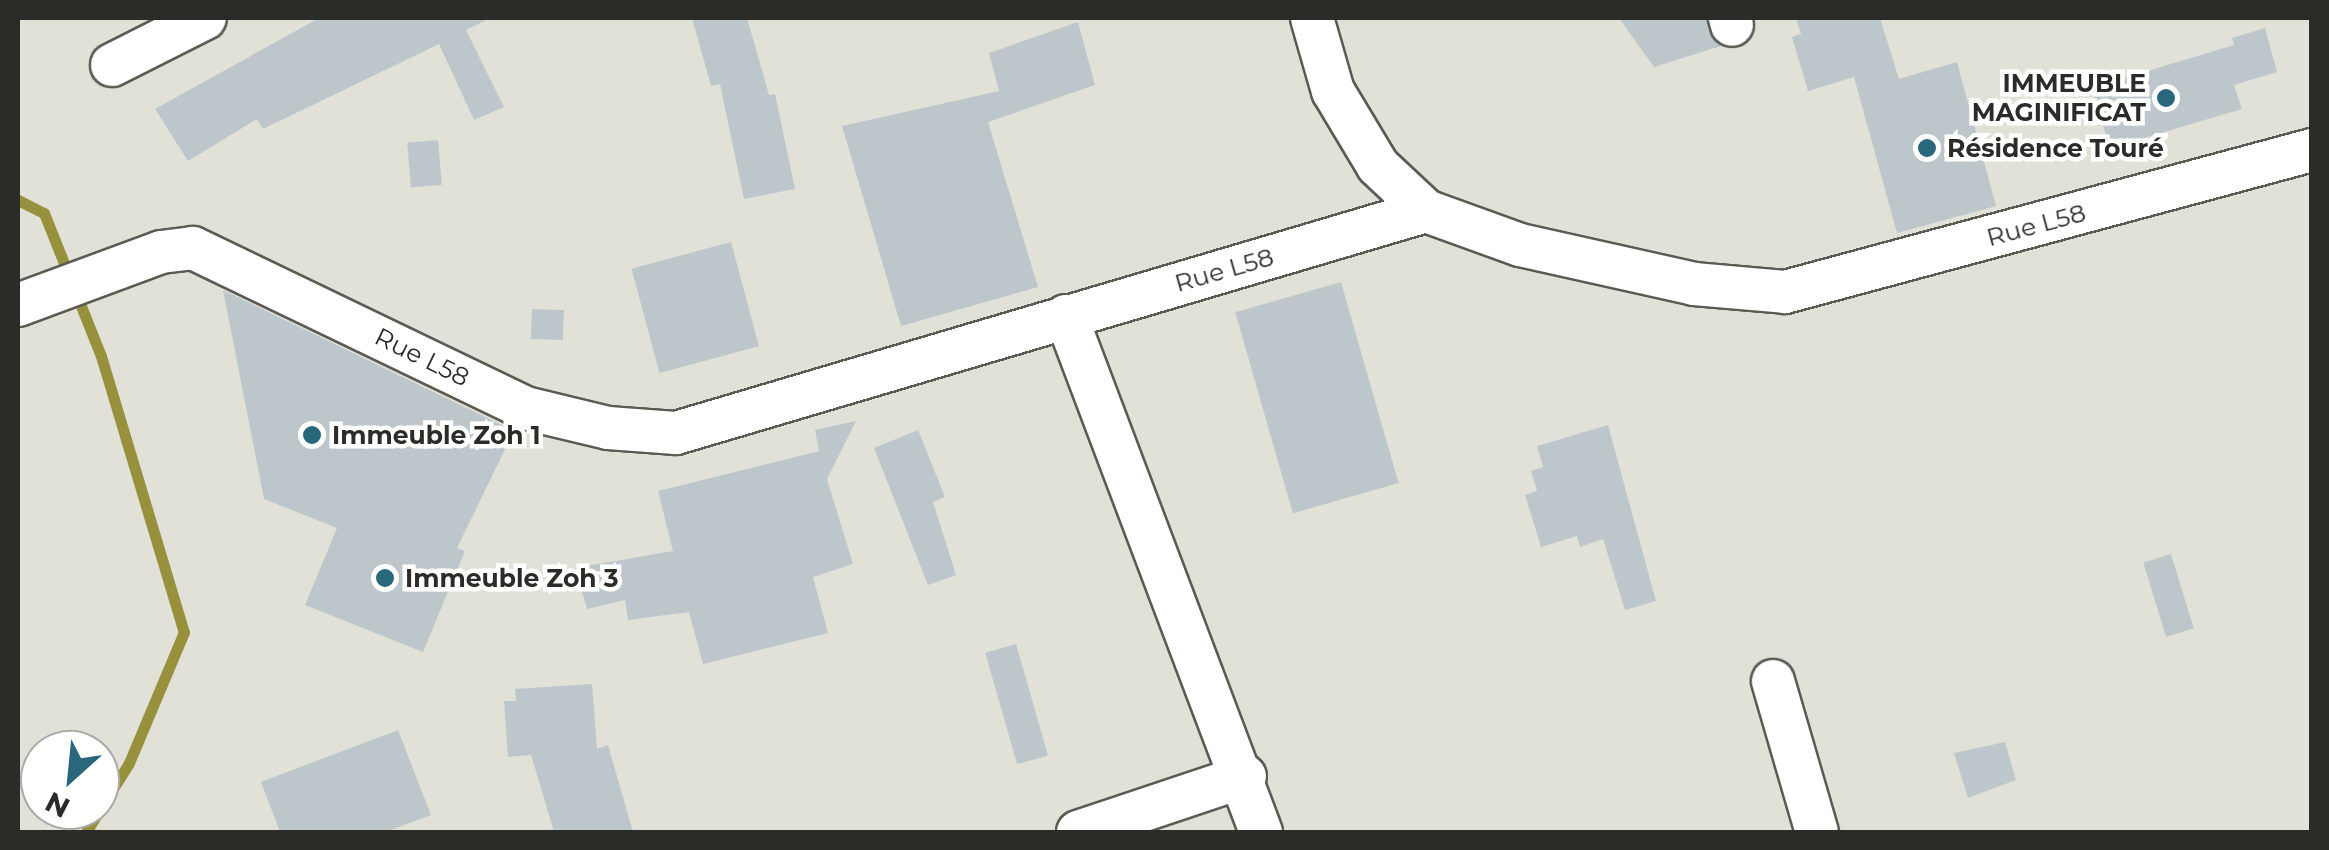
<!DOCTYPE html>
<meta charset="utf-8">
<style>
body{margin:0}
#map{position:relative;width:2329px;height:850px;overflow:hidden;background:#e1e1d8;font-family:Montserrat,sans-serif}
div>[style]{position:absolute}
.stream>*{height:11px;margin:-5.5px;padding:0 5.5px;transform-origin:5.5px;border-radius:5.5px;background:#97913e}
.building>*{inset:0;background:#bdc7cb;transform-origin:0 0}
.roads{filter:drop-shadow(2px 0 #5b5b54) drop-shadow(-2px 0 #5b5b54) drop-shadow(0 2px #5b5b54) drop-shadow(0 -2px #5b5b54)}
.minor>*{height:42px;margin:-21px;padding:0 21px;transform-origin:21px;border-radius:21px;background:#fff}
.dots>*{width:28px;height:28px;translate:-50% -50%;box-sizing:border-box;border:5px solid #fffffe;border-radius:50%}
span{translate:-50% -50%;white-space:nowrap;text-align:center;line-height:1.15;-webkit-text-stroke:9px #fffffe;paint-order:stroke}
.poi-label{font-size:25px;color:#2b2b28;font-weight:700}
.right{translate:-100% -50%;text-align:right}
.left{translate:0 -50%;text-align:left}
.street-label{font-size:25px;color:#2b2b28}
.frame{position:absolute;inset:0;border:20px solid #2b2b28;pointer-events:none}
.north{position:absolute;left:20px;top:730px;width:100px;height:100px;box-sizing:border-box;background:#fffffe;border:2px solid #aaaaa8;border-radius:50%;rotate:207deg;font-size:28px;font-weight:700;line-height:40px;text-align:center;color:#2b2b28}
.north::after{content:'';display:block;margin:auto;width:35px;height:45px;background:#29677d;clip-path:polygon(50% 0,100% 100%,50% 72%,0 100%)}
</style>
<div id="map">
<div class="stream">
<div style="left:18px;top:200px;width:29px;rotate:27deg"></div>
<div style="left:44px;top:213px;width:154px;rotate:68.3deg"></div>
<div style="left:101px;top:356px;width:288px;rotate:73.3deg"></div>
<div style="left:184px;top:632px;width:142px;rotate:112.8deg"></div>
<div style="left:129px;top:763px;width:54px;rotate:122.2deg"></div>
<div style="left:86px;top:832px;width:26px;rotate:-58deg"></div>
</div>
<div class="building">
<div style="clip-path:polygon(319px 18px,490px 18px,466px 30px,504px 107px,474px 120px,439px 44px,263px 129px,257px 119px,188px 161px,155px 109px)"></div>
<div style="clip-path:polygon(692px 18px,747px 18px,769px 95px,775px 94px,795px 189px,744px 199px,720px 84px,711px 86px)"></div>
<div style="clip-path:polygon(1619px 18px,1706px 18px,1721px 46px,1654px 67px)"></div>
<div style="clip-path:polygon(1796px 18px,1880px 18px,1899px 79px,1957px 62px,1996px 206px,1897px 233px,1854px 77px,1808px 91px,1792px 37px,1801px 34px)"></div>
<div style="clip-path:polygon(1078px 22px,1095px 85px,988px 122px,1038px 287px,901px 326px,842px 126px,999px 91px,989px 53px)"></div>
<div style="clip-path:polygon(2265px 28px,2277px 72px,2234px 85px,2242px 109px,2110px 148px,2091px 88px,2234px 45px,2232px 38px)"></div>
<div style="left:438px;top:140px;width:45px;height:31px;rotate:85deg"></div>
<div style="left:731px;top:242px;width:108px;height:103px;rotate:75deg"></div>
<div style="left:1341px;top:282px;width:209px;height:110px;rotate:74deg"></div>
<div style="clip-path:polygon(223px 290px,514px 431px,457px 548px,465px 551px,423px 652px,305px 605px,337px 528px,264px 499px)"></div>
<div style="left:532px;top:309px;width:32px;height:30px;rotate:2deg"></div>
<div style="clip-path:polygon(856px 421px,827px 479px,853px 564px,813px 577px,828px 633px,703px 664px,689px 612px,628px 620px,625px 600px,587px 609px,575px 568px,673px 551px,658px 491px,819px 451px,815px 430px)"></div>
<div style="clip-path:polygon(1608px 425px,1656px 601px,1625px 610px,1603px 539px,1580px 547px,1577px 536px,1541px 547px,1525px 495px,1537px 491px,1531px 471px,1543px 467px,1537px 446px)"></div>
<div style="clip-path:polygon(918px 430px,945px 497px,933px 502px,956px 575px,928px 585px,874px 448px)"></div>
<div style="left:2171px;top:554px;width:78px;height:29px;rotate:73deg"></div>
<div style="left:1016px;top:644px;width:116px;height:32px;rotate:74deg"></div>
<div style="clip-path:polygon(592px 684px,597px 749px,608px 745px,633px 832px,554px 832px,531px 755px,508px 757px,504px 701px,516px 701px,515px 689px)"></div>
<div style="clip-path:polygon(398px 730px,431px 815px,385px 832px,280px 832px,261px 782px)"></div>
<div style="clip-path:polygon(2005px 742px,2016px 780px,1968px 798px,1954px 753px)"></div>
</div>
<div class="roads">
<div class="minor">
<div style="left:1312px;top:18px;width:76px;rotate:74deg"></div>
<div style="left:1333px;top:91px;width:87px;rotate:59deg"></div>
<div style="left:1378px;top:166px;width:66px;rotate:43.2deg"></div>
<div style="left:1730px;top:18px;width:7px;rotate:74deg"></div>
<div style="left:112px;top:65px;width:104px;rotate:-26.8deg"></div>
<div style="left:18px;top:305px;width:153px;rotate:-20.3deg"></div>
<div style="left:161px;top:252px;width:32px;rotate:-7deg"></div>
<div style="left:193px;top:248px;width:369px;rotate:25.7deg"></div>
<div style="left:525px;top:408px;width:85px;rotate:13.5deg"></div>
<div style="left:608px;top:428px;width:68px;rotate:4.2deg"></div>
<div style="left:676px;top:433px;width:782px;rotate:-16.49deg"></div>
<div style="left:1426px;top:211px;width:100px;rotate:19.9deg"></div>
<div style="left:1520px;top:245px;width:178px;rotate:12.6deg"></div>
<div style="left:1694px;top:284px;width:91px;rotate:5deg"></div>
<div style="left:1785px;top:292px;width:546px;rotate:-15.08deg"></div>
<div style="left:1066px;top:316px;width:552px;rotate:69.3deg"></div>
<div style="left:1773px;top:681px;width:157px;rotate:73.8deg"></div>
<div style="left:1078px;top:832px;width:176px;rotate:-18.5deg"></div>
</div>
</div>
<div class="dots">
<div style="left:2166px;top:98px;background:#29677d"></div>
<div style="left:1927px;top:148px;background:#29677d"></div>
<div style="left:312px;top:435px;background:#29677d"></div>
<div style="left:385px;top:578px;background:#29677d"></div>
</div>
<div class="poi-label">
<span class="right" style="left:2146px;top:98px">IMMEUBLE<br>MAGINIFICAT</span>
<span class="left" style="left:1947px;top:148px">Résidence Touré</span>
<span class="left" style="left:332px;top:435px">Immeuble Zoh 1</span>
<span class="left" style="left:405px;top:578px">Immeuble Zoh 3</span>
</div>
<div class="street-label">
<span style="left:2036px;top:225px;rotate:-15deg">Rue L58</span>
<span style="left:1224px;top:270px;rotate:-16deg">Rue L58</span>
<span style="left:422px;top:357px;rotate:26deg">Rue L58</span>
</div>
<div class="frame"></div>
<div class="north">N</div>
</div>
